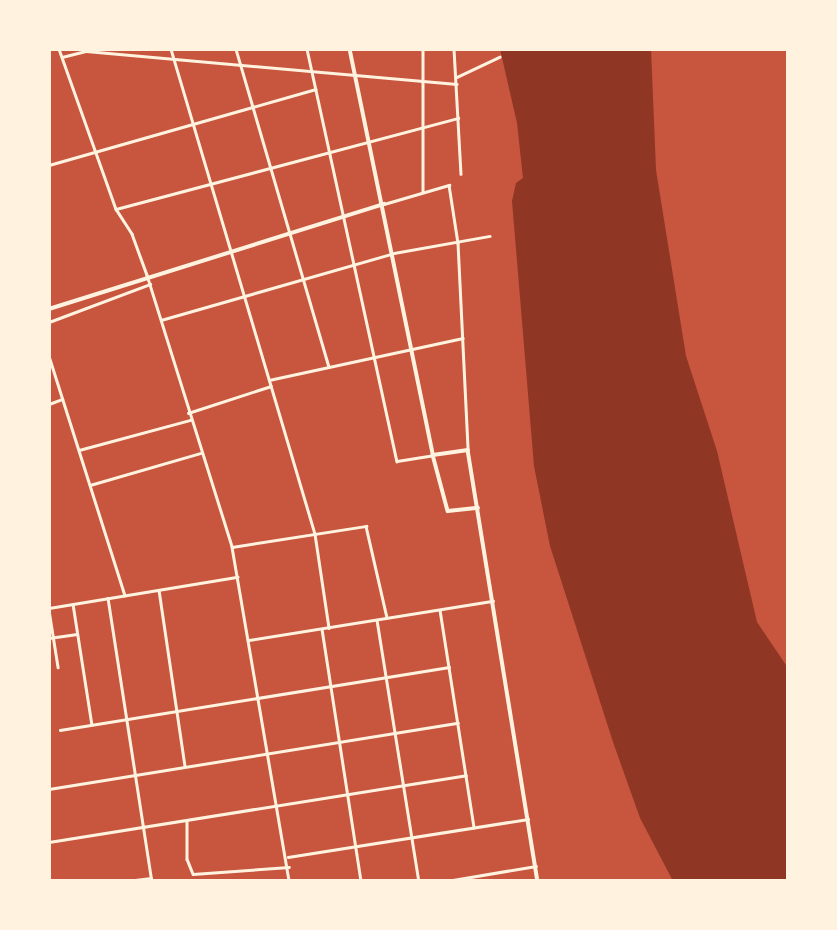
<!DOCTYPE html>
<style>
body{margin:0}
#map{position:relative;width:837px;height:930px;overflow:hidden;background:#c8553d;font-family:"Archivo Narrow",sans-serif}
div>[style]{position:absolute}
.water>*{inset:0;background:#8f3625}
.minor>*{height:2.5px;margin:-1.25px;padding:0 1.25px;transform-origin:1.25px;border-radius:1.25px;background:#fff3e0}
.tertiary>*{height:2.5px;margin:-1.25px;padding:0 1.25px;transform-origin:1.25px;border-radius:1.25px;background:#fff3e0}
.secondary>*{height:3.5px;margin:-1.75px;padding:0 1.75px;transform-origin:1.75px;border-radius:1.75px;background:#fff3e0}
.primary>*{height:3.5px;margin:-1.75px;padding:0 1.75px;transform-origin:1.75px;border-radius:1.75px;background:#fff3e0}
span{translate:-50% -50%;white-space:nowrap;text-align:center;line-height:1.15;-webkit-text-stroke:7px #fff3e0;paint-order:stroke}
.frame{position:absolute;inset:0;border:51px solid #fff3e0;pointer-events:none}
</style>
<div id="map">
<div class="water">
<div style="clip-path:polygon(500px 49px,651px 49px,656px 170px,686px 356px,717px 451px,757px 622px,788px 668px,788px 881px,673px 881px,640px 818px,613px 742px,550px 546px,534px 466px,512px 201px,516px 183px,523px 178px,517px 123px)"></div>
</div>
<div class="minor">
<div style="left:59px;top:49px;width:170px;rotate:70.4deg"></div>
<div style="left:116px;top:209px;width:30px;rotate:57deg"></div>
<div style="left:132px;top:234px;width:44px;rotate:69.9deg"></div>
<div style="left:171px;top:49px;width:506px;rotate:73.46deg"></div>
<div style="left:315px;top:534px;width:95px;rotate:81.5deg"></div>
<div style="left:236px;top:49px;width:331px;rotate:73.7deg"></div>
<div style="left:307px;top:49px;width:422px;rotate:77.7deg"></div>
<div style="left:397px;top:461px;width:36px;rotate:-9deg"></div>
<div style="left:423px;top:49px;width:143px;rotate:90deg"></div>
<div style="left:454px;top:49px;width:125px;rotate:86.8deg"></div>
<div style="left:62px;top:57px;width:25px;rotate:-14deg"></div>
<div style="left:86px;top:51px;width:372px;rotate:5.1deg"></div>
<div style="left:457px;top:77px;width:47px;rotate:-25.5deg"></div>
<div style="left:49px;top:165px;width:277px;rotate:-15.9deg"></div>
<div style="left:384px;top:204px;width:68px;rotate:-16.3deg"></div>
<div style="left:449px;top:185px;width:59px;rotate:81.2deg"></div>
<div style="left:458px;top:243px;width:207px;rotate:87.2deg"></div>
<div style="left:116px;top:209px;width:354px;rotate:-14.9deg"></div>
<div style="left:161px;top:320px;width:242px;rotate:-16deg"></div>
<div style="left:394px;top:253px;width:97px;rotate:-10.1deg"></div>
<div style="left:49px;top:322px;width:108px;rotate:-20.6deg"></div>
<div style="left:49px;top:356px;width:251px;rotate:72.4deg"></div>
<div style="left:269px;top:380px;width:198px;rotate:-12.2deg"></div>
<div style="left:49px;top:404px;width:14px;rotate:-21deg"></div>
<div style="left:188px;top:413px;width:87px;rotate:-18deg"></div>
<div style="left:79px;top:450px;width:115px;rotate:-15.1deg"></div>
<div style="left:90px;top:485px;width:116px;rotate:-16.1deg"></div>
<div style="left:232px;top:547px;width:136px;rotate:-8.9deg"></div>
<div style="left:366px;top:526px;width:94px;rotate:77.1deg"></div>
<div style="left:159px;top:590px;width:178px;rotate:81.6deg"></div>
<div style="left:108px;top:598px;width:286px;rotate:81.2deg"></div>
<div style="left:73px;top:604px;width:122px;rotate:81.1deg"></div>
<div style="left:49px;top:608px;width:191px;rotate:-9.4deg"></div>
<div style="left:49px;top:610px;width:58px;rotate:81deg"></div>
<div style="left:440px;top:610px;width:220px;rotate:81.1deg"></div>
<div style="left:377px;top:620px;width:264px;rotate:80.9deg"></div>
<div style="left:322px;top:629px;width:255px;rotate:81.2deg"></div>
<div style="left:49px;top:638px;width:28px;rotate:-8deg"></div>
<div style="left:249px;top:640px;width:247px;rotate:-9.1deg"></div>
<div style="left:60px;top:730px;width:394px;rotate:-9.2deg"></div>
<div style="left:49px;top:789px;width:414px;rotate:-9.2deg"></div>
<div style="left:187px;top:820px;width:39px;rotate:90deg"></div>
<div style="left:187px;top:859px;width:16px;rotate:68deg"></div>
<div style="left:193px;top:874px;width:96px;rotate:-4.2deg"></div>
<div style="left:49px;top:842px;width:422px;rotate:-9.1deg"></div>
<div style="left:288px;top:857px;width:243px;rotate:-9deg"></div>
<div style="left:127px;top:881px;width:24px;rotate:-7deg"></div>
<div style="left:447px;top:881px;width:90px;rotate:-9.6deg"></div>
</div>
<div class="tertiary">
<div style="left:147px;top:275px;width:285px;rotate:72.6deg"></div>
<div style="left:232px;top:547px;width:339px;rotate:80.3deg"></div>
</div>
<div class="secondary">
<div style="left:350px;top:49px;width:414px;rotate:78.4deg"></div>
<div style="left:433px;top:455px;width:35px;rotate:-8deg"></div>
<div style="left:468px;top:450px;width:437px;rotate:80.8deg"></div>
<div style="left:433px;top:455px;width:58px;rotate:75deg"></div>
<div style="left:448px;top:511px;width:30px;rotate:-6deg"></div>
</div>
<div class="primary">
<div style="left:49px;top:309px;width:351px;rotate:-17.4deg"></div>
</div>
<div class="frame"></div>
</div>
